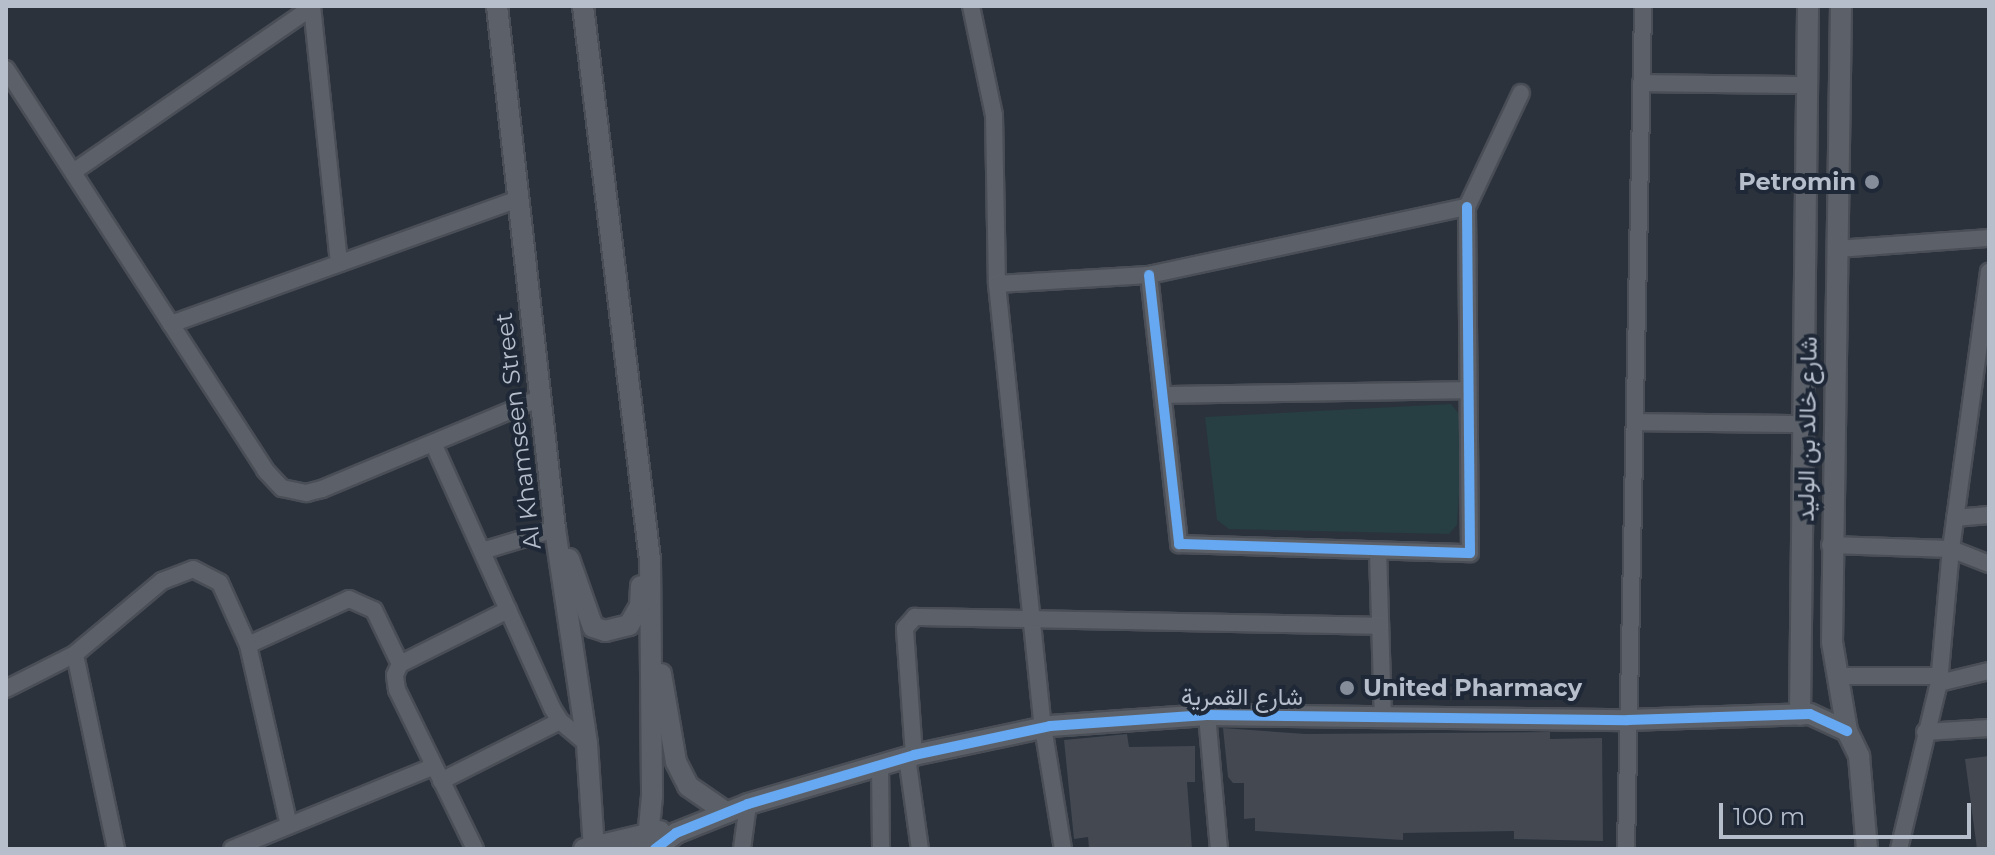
<!DOCTYPE html>
<meta charset="utf-8">
<style>
body{margin:0}
#map{position:relative;width:1995px;height:855px;overflow:hidden;background:#2b323c;font-family:Montserrat,Vazirmatn,sans-serif}
div>[style]{position:absolute}
.green>*{inset:0;background:#273e43}
.building>*{inset:0;background:#434851}
.roads{filter:drop-shadow(2px 0 #4a4e56) drop-shadow(-2px 0 #4a4e56) drop-shadow(0 2px #4a4e56) drop-shadow(0 -2px #4a4e56)}
.minor>*{height:16px;margin:-8px;padding:0 8px;transform-origin:8px;border-radius:8px;background:#5c6169}
.tertiary>*{height:20px;margin:-10px;padding:0 10px;transform-origin:10px;border-radius:10px;background:#5c6169}
.cycleway>*{height:10px;margin:-5px;padding:0 5px;transform-origin:5px;border-radius:5px;background:#66a8f1}
.dots>*{width:22px;height:22px;translate:-50% -50%;box-sizing:border-box;border:4px solid #1e2837;border-radius:50%}
span{translate:-50% -50%;white-space:nowrap;text-align:center;line-height:1.15;-webkit-text-stroke:8px #1e2837;paint-order:stroke}
.poi-label{font-size:24px;color:#b6becc;font-weight:700}
.right{translate:-100% -50%;text-align:right}
.left{translate:0 -50%;text-align:left}
.street-label{font-size:24px;color:#b6becc}
.frame{position:absolute;inset:0;border:8px solid #b6becc;pointer-events:none}
.scale{position:absolute;left:1719px;top:803px;width:252px;height:36px;box-sizing:border-box;border:4px solid #b6becc;border-top:0;padding-left:10px;font-size:24px;line-height:28px;white-space:nowrap;color:#b6becc;-webkit-text-stroke:6px #1e2837;paint-order:stroke}
</style>
<div id="map">
<div class="green">
<div style="clip-path:polygon(1451px 404px,1464px 420px,1457px 525px,1449px 534px,1229px 529px,1217px 520px,1205px 417px)"></div>
</div>
<div class="building">
<div style="clip-path:polygon(1223px 728px,1306px 734px,1550px 732px,1550px 739px,1602px 738px,1603px 841px,1514px 839px,1514px 831px,1403px 833px,1403px 840px,1255px 831px,1255px 818px,1244px 819px,1244px 783px,1233px 783px,1228px 777px)"></div>
<div style="clip-path:polygon(1127px 734px,1129px 747px,1195px 746px,1195px 782px,1187px 782px,1192px 849px,1089px 849px,1088px 837px,1074px 839px,1064px 740px)"></div>
<div style="clip-path:polygon(1989px 756px,1989px 849px,1977px 849px,1965px 759px)"></div>
</div>
<div class="roads">
<div class="minor">
<div style="left:312px;top:6px;width:258px;rotate:84deg"></div>
<div style="left:971px;top:6px;width:111px;rotate:78.1deg"></div>
<div style="left:994px;top:115px;width:169px;rotate:89deg"></div>
<div style="left:997px;top:284px;width:445px;rotate:84.1deg"></div>
<div style="left:1043px;top:727px;width:124px;rotate:80.7deg"></div>
<div style="left:6px;top:69px;width:477px;rotate:57.1deg"></div>
<div style="left:265px;top:470px;width:25px;rotate:47deg"></div>
<div style="left:282px;top:488px;width:25px;rotate:12deg"></div>
<div style="left:306px;top:493px;width:16px;rotate:-14deg"></div>
<div style="left:322px;top:489px;width:237px;rotate:-22.6deg"></div>
<div style="left:1641px;top:83px;width:166px;rotate:0.7deg"></div>
<div style="left:73px;top:172px;width:290px;rotate:-34.6deg"></div>
<div style="left:1838px;top:249px;width:151px;rotate:-4.2deg"></div>
<div style="left:1149px;top:275px;width:271px;rotate:83.6deg"></div>
<div style="left:1179px;top:544px;width:291px;rotate:1.8deg"></div>
<div style="left:1470px;top:553px;width:346px;rotate:-90.5deg"></div>
<div style="left:997px;top:284px;width:152px;rotate:-3.4deg"></div>
<div style="left:1149px;top:275px;width:325px;rotate:-12.1deg"></div>
<div style="left:1467px;top:207px;width:126px;rotate:-64.7deg"></div>
<div style="left:171px;top:324px;width:367px;rotate:-19.8deg"></div>
<div style="left:1163px;top:395px;width:305px;rotate:-0.9deg"></div>
<div style="left:1635px;top:422px;width:167px;rotate:0.7deg"></div>
<div style="left:433px;top:443px;width:290px;rotate:65.8deg"></div>
<div style="left:552px;top:708px;width:15px;rotate:58deg"></div>
<div style="left:560px;top:721px;width:35px;rotate:40deg"></div>
<div style="left:1955px;top:518px;width:34px;rotate:-5deg"></div>
<div style="left:1830px;top:545px;width:121px;rotate:1.9deg"></div>
<div style="left:1951px;top:549px;width:41px;rotate:21.5deg"></div>
<div style="left:482px;top:551px;width:76px;rotate:-16.8deg"></div>
<div style="left:1378px;top:551px;width:167px;rotate:88.3deg"></div>
<div style="left:248px;top:645px;width:111px;rotate:-24.5deg"></div>
<div style="left:349px;top:599px;width:27px;rotate:24deg"></div>
<div style="left:374px;top:610px;width:60px;rotate:64.3deg"></div>
<div style="left:1838px;top:676px;width:101px"></div>
<div style="left:1939px;top:683px;width:51px;rotate:-13.5deg"></div>
<div style="left:6px;top:689px;width:77px;rotate:-26.9deg"></div>
<div style="left:1207px;top:715px;width:135px;rotate:84.9deg"></div>
<div style="left:1925px;top:732px;width:64px;rotate:-3.6deg"></div>
<div style="left:914px;top:755px;width:127px;rotate:-94.1deg"></div>
<div style="left:905px;top:628px;width:15px;rotate:-48deg"></div>
<div style="left:915px;top:617px;width:465px;rotate:1.1deg"></div>
<div style="left:907px;top:757px;width:93px;rotate:82deg"></div>
<div style="left:880px;top:765px;width:84px;rotate:89.3deg"></div>
<div style="left:441px;top:781px;width:133px;rotate:-26.8deg"></div>
<div style="left:116px;top:849px;width:199px;rotate:-101.9deg"></div>
<div style="left:75px;top:654px;width:114px;rotate:-40deg"></div>
<div style="left:162px;top:581px;width:33px;rotate:-21deg"></div>
<div style="left:193px;top:569px;width:30px;rotate:27deg"></div>
<div style="left:220px;top:583px;width:68px;rotate:65.7deg"></div>
<div style="left:248px;top:645px;width:185px;rotate:77.2deg"></div>
<div style="left:232px;top:849px;width:218px;rotate:-22.3deg"></div>
<div style="left:475px;top:849px;width:177px;rotate:-116.1deg"></div>
<div style="left:397px;top:690px;width:15px;rotate:-98deg"></div>
<div style="left:395px;top:675px;width:12px;rotate:-66deg"></div>
<div style="left:400px;top:664px;width:121px;rotate:-26.6deg"></div>
<div style="left:742px;top:849px;width:45px;rotate:-82.4deg"></div>
<div style="left:1626px;top:849px;width:843px;rotate:-88.84deg"></div>
<div style="left:1899px;top:849px;width:171px;rotate:-76.5deg"></div>
<div style="left:1939px;top:683px;width:135px;rotate:-84.9deg"></div>
<div style="left:1951px;top:549px;width:280px;rotate:-82.2deg"></div>
</div>
<div class="tertiary">
<div style="left:497px;top:6px;width:526px;rotate:83.67deg"></div>
<div style="left:555px;top:529px;width:217px;rotate:81.5deg"></div>
<div style="left:587px;top:744px;width:105px;rotate:86.2deg"></div>
<div style="left:583px;top:6px;width:558px;rotate:83.1deg"></div>
<div style="left:650px;top:560px;width:236px;rotate:89.5deg"></div>
<div style="left:652px;top:796px;width:53px;rotate:95.4deg"></div>
<div style="left:1841px;top:6px;width:636px;rotate:90.81deg"></div>
<div style="left:1832px;top:642px;width:90px;rotate:80.4deg"></div>
<div style="left:1847px;top:731px;width:28px;rotate:64deg"></div>
<div style="left:1859px;top:756px;width:93px;rotate:85.1deg"></div>
<div style="left:569px;top:559px;width:72px;rotate:70.6deg"></div>
<div style="left:593px;top:627px;width:13px;rotate:18deg"></div>
<div style="left:605px;top:631px;width:25px;rotate:-14deg"></div>
<div style="left:629px;top:625px;width:22px;rotate:-60deg"></div>
<div style="left:640px;top:606px;width:20px;rotate:-87deg"></div>
<div style="left:661px;top:674px;width:89px;rotate:80.3deg"></div>
<div style="left:676px;top:762px;width:27px;rotate:63deg"></div>
<div style="left:688px;top:786px;width:47px;rotate:34.7deg"></div>
<div style="left:1800px;top:715px;width:709px;rotate:-89.35deg"></div>
<div style="left:584px;top:849px;width:78px;rotate:-13.3deg"></div>
<div style="left:655px;top:849px;width:26px;rotate:-37deg"></div>
<div style="left:676px;top:833px;width:78px;rotate:-21.9deg"></div>
<div style="left:748px;top:804px;width:173px;rotate:-16.4deg"></div>
<div style="left:914px;top:755px;width:139px;rotate:-12deg"></div>
<div style="left:1050px;top:726px;width:157px;rotate:-4deg"></div>
<div style="left:1207px;top:715px;width:421px;rotate:0.7deg"></div>
<div style="left:1628px;top:720px;width:182px;rotate:-1.9deg"></div>
<div style="left:1810px;top:714px;width:41px;rotate:24.7deg"></div>
</div>
</div>
<div class="cycleway">
<div style="left:1149px;top:275px;width:271px;rotate:83.6deg"></div>
<div style="left:1179px;top:544px;width:291px;rotate:1.8deg"></div>
<div style="left:1470px;top:553px;width:346px;rotate:-90.5deg"></div>
<div style="left:655px;top:849px;width:26px;rotate:-37deg"></div>
<div style="left:676px;top:833px;width:78px;rotate:-21.9deg"></div>
<div style="left:748px;top:804px;width:173px;rotate:-16.4deg"></div>
<div style="left:914px;top:755px;width:139px;rotate:-12deg"></div>
<div style="left:1050px;top:726px;width:157px;rotate:-4deg"></div>
<div style="left:1207px;top:715px;width:421px;rotate:0.7deg"></div>
<div style="left:1628px;top:720px;width:182px;rotate:-1.9deg"></div>
<div style="left:1810px;top:714px;width:41px;rotate:24.7deg"></div>
</div>
<div class="dots">
<div style="left:1872px;top:182px;background:#858d9a"></div>
<div style="left:1347px;top:688px;background:#858d9a"></div>
</div>
<div class="poi-label">
<span class="right" style="left:1856px;top:182px">Petromin</span>
<span class="left" style="left:1363px;top:688px">United Pharmacy</span>
</div>
<div class="street-label">
<span style="left:1807px;top:429px;rotate:-89deg">شارع خالد بن الوليد</span>
<span style="left:518px;top:431px;rotate:-97deg">Al Khamseen Street</span>
<span style="left:1242px;top:697px">شارع القمرية</span>
</div>
<div class="frame"></div>
<div class="scale">100 m</div>
</div>
